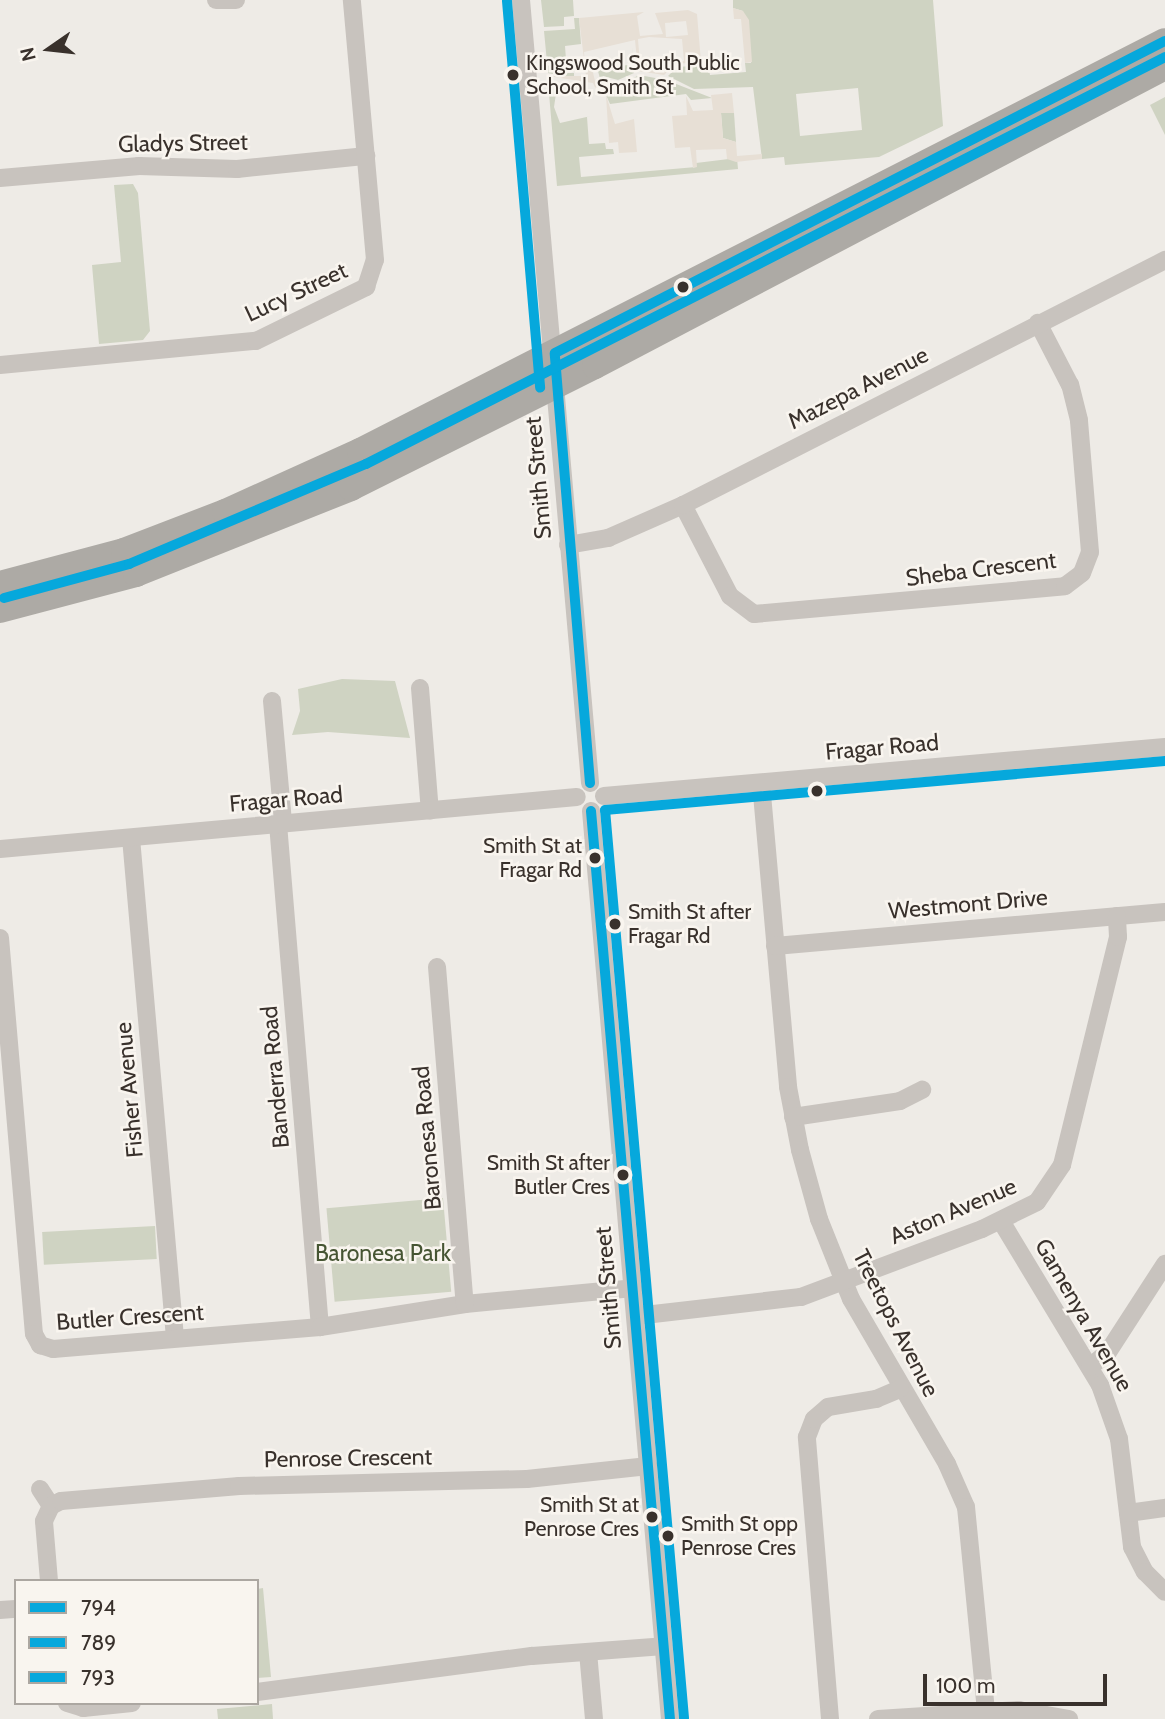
<!DOCTYPE html>
<style>
body{margin:0}
#map{position:relative;width:1165px;height:1719px;overflow:hidden;background:#eeebe6;font-family:Cabin,sans-serif}
div>[style]{position:absolute}
.green>*{inset:0;background:#cfd3c2;transform-origin:0 0}
.plaza>*{inset:0;background:#e7dfd5}
.minor>*{height:18px;margin:-9px;padding:0 9px;transform-origin:9px;border-radius:9px;background:#c8c3be}
.highway>*{height:26px;margin:-13px;padding:0 13px;transform-origin:13px;border-radius:13px;background:#adaaa5}
.bus-1>*{height:10px;margin:-5px;padding:0 5px;transform-origin:5px;border-radius:5px;background:#06a8dc}
.bus-2>*{height:10px;margin:-5px;padding:0 5px;transform-origin:5px;border-radius:5px;background:#06a8dc}
.bus-3>*{height:10px;margin:-5px;padding:0 5px;transform-origin:5px;border-radius:5px;background:#06a8dc}
.dots>*{width:19px;height:19px;translate:-50% -50%;box-sizing:border-box;border:4px solid #f9f5ef;border-radius:50%}
span{translate:-50% -50%;white-space:nowrap;text-align:center;line-height:1.15;-webkit-text-stroke:5px #f9f5ef;paint-order:stroke}
.bus-label{font-size:21px;color:#39312c}
.left{translate:0 -50%;text-align:left}
.right{translate:-100% -50%;text-align:right}
.street-label{font-size:23px;color:#39312c}
.park-label{font-size:23px;color:#465533}
.legend{position:absolute;left:14px;top:1579px;width:245px;height:126px;box-sizing:border-box;background:#f9f5ef;border:2px solid #aca7a1;margin:0;padding:9px 12px;list-style:none;font-size:21px;color:#39312c}
.legend li{display:flex;align-items:center;gap:14px;height:35px}
.legend b{width:35px;border:2px solid #aca7a1}
.north{position:absolute;left:14px;top:14px;width:70px;height:70px;-webkit-text-stroke:5px #f9f5ef;paint-order:stroke;rotate:256deg;font-size:19px;font-weight:700;line-height:28px;text-align:center;color:#39312c}
.north::after{content:'';display:block;margin:auto;width:24px;height:32px;background:#39312c;clip-path:polygon(50% 0,100% 100%,50% 72%,0 100%)}
.scale{position:absolute;left:923px;top:1674px;width:184px;height:32px;box-sizing:border-box;border:4px solid #39312c;border-top:0;padding-left:9px;font-size:21px;line-height:24px;white-space:nowrap;color:#39312c;-webkit-text-stroke:5px #f9f5ef;paint-order:stroke}
</style>
<div id="map">
<div class="green">
<div style="clip-path:polygon(541px 0,573px 0,574px 16px,564px 17px,564px 26px,544px 27px)"></div>
<div style="clip-path:polygon(evenodd,733px 0,933px 0,943px 126px,879px 157px,785px 165px,784px 157px,762px 159px,753px 87px,694px 89px,668px 76px,677px 67px,708px 65px,710px 75px,746px 72px,745px 63px,751px 63px,743px 11px,733px 8px,733px 0,858px 88px,862px 130px,800px 136px,796px 94px,858px 88px)"></div>
<div style="clip-path:polygon(574px 18px,579px 18px,581px 44px,565px 46px,567px 73px,574px 73px,574px 78px,548px 73px,544px 31px,575px 29px)"></div>
<div style="clip-path:polygon(632px 46px,634px 73px,618px 80px,603px 76px,601px 82px,596px 64px,599px 70px,633px 64px)"></div>
<div style="clip-path:polygon(639px 75px,666px 80px,712px 98px,691px 100px,686px 94px,610px 104px,602px 86px,623px 84px)"></div>
<div style="clip-path:polygon(548px 82px,557px 87px,554px 107px,560px 123px,591px 116px,587px 117px,589px 144px,605px 143px,606px 149px,613px 149px,614px 154px,579px 157px,581px 177px,696px 167px,696px 163px,737px 158px,738px 169px,557px 186px)"></div>
<div style="clip-path:polygon(1165px 97px,1165px 135px,1150px 105px)"></div>
<div style="clip-path:polygon(721px 113px,734px 113px,736px 142px,723px 138px)"></div>
<div style="clip-path:polygon(133px 184px,138px 193px,150px 331px,143px 340px,99px 344px,92px 265px,121px 262px,114px 185px)"></div>
<div style="clip-path:polygon(342px 679px,395px 681px,410px 738px,328px 732px,292px 735px,300px 711px,298px 689px)"></div>
<div style="left:443px;top:1198px;width:94px;height:117px;rotate:85deg"></div>
<div style="left:155px;top:1226px;width:33px;height:113px;rotate:87deg"></div>
<div style="clip-path:polygon(263px 1588px,271px 1677px,257px 1678px,257px 1589px)"></div>
<div style="clip-path:polygon(272px 1704px,273px 1719px,218px 1719px,217px 1709px)"></div>
</div>
<div class="plaza">
<div style="clip-path:polygon(733px 8px,743px 11px,749px 20px,752px 62px,745px 63px,741px 19px,734px 19px)"></div>
<div style="clip-path:polygon(evenodd,688px 10px,697px 14px,701px 62px,675px 64px,664px 75px,638px 71px,635px 40px,584px 52px,585px 65px,591px 64px,598px 94px,593px 83px,548px 76px,586px 76px,579px 18px,644px 12px,637px 16px,640px 36px,663px 34px,655px 13px,688px 10px,686px 21px,688px 35px,666px 37px,665px 23px,686px 21px,688px 10px,649px 37px,682px 39px,684px 61px,640px 64px,638px 39px,649px 37px)"></div>
<div style="clip-path:polygon(732px 93px,734px 113px,721px 113px,723px 138px,736px 142px,737px 156px,762px 154px,762px 159px,736px 162px,727px 159px,726px 149px,696px 150px,697px 167px,693px 168px,690px 147px,675px 148px,672px 116px,687px 115px,686px 96px,693px 111px,713px 110px,711px 95px)"></div>
<div style="clip-path:polygon(606px 95px,615px 124px,634px 119px,637px 152px,619px 153px,618px 142px,609px 143px)"></div>
</div>
<div class="minor">
<div style="left:216px;top:0;width:20px"></div>
<div style="left:521px;top:0;width:786px;rotate:84.96deg"></div>
<div style="left:0;top:178px;width:140px;rotate:-4.9deg"></div>
<div style="left:139px;top:166px;width:98px;rotate:1.8deg"></div>
<div style="left:237px;top:169px;width:130px;rotate:-5.8deg"></div>
<div style="left:0;top:365px;width:257px;rotate:-5.4deg"></div>
<div style="left:256px;top:341px;width:123px;rotate:-26.1deg"></div>
<div style="left:366px;top:287px;width:28px;rotate:-72deg"></div>
<div style="left:375px;top:260px;width:261px;rotate:-95.1deg"></div>
<div style="left:683px;top:505px;width:102px;rotate:62.7deg"></div>
<div style="left:730px;top:596px;width:30px;rotate:37deg"></div>
<div style="left:754px;top:614px;width:312px;rotate:-5.1deg"></div>
<div style="left:1065px;top:586px;width:21px;rotate:-37deg"></div>
<div style="left:1082px;top:573px;width:22px;rotate:-69deg"></div>
<div style="left:1090px;top:552px;width:132px;rotate:-94.8deg"></div>
<div style="left:1079px;top:420px;width:36px;rotate:-104deg"></div>
<div style="left:1070px;top:385px;width:70px;rotate:-117.3deg"></div>
<div style="left:568px;top:545px;width:41px;rotate:-9.9deg"></div>
<div style="left:608px;top:538px;width:82px;rotate:-23.7deg"></div>
<div style="left:683px;top:505px;width:541px;rotate:-26.94deg"></div>
<div style="left:420px;top:688px;width:123px;rotate:85.4deg"></div>
<div style="left:272px;top:701px;width:122px;rotate:84.8deg"></div>
<div style="left:761px;top:783px;width:305px;rotate:84.9deg"></div>
<div style="left:788px;top:1087px;width:64px;rotate:79.2deg"></div>
<div style="left:800px;top:1150px;width:72px;rotate:74.6deg"></div>
<div style="left:819px;top:1219px;width:86px;rotate:68.2deg"></div>
<div style="left:851px;top:1299px;width:191px;rotate:59.8deg"></div>
<div style="left:947px;top:1464px;width:47px;rotate:66.2deg"></div>
<div style="left:966px;top:1507px;width:205px;rotate:84.4deg"></div>
<div style="left:604px;top:796px;width:563px;rotate:-4.99deg"></div>
<div style="left:591px;top:811px;width:911px;rotate:85.03deg"></div>
<div style="left:278px;top:824px;width:505px;rotate:85.23deg"></div>
<div style="left:131px;top:838px;width:502px;rotate:84.97deg"></div>
<div style="left:0;top:849px;width:579px;rotate:-5.15deg"></div>
<div style="left:0;top:938px;width:397px;rotate:85.1deg"></div>
<div style="left:34px;top:1334px;width:13px;rotate:61deg"></div>
<div style="left:40px;top:1345px;width:14px;rotate:17deg"></div>
<div style="left:53px;top:1349px;width:268px;rotate:-4.7deg"></div>
<div style="left:320px;top:1327px;width:147px;rotate:-9deg"></div>
<div style="left:465px;top:1304px;width:169px;rotate:-5.4deg"></div>
<div style="left:775px;top:946px;width:391px;rotate:-5deg"></div>
<div style="left:437px;top:967px;width:338px;rotate:85.3deg"></div>
<div style="left:793px;top:1117px;width:108px;rotate:-8.5deg"></div>
<div style="left:900px;top:1101px;width:25px;rotate:-27deg"></div>
<div style="left:1001px;top:1221px;width:192px;rotate:58.9deg"></div>
<div style="left:1100px;top:1385px;width:57px;rotate:70.6deg"></div>
<div style="left:1119px;top:1439px;width:109px;rotate:83.1deg"></div>
<div style="left:1132px;top:1547px;width:28px;rotate:63deg"></div>
<div style="left:1145px;top:1572px;width:28px;rotate:45deg"></div>
<div style="left:636px;top:1316px;width:166px;rotate:-6.6deg"></div>
<div style="left:801px;top:1297px;width:193px;rotate:-20.6deg"></div>
<div style="left:982px;top:1229px;width:61px;rotate:-26.1deg"></div>
<div style="left:1037px;top:1202px;width:45px;rotate:-56deg"></div>
<div style="left:1062px;top:1165px;width:235px;rotate:-76.2deg"></div>
<div style="left:1118px;top:937px;width:21px;rotate:-93deg"></div>
<div style="left:1090px;top:1367px;width:23px;rotate:-40deg"></div>
<div style="left:1108px;top:1352px;width:105px;rotate:-57.1deg"></div>
<div style="left:40px;top:1489px;width:20px;rotate:57deg"></div>
<div style="left:1128px;top:1513px;width:37px;rotate:-8deg"></div>
<div style="left:49px;top:1581px;width:60px;rotate:-94.8deg"></div>
<div style="left:44px;top:1521px;width:17px;rotate:-65deg"></div>
<div style="left:51px;top:1506px;width:11px;rotate:-27deg"></div>
<div style="left:61px;top:1501px;width:179px;rotate:-4.8deg"></div>
<div style="left:239px;top:1486px;width:288px;rotate:-1.4deg"></div>
<div style="left:527px;top:1479px;width:122px;rotate:-6.1deg"></div>
<div style="left:0;top:1610px;width:16px;rotate:-4deg"></div>
<div style="left:588px;top:1652px;width:67px;rotate:84.9deg"></div>
<div style="left:257px;top:1692px;width:277px;rotate:-7.5deg"></div>
<div style="left:532px;top:1656px;width:132px;rotate:-4.3deg"></div>
<div style="left:67px;top:1703px;width:17px;rotate:17deg"></div>
<div style="left:83px;top:1708px;width:49px;rotate:-5.8deg"></div>
<div style="left:830px;top:1719px;width:283px;rotate:-94.7deg"></div>
<div style="left:807px;top:1437px;width:19px;rotate:-69deg"></div>
<div style="left:814px;top:1419px;width:18px;rotate:-41deg"></div>
<div style="left:828px;top:1407px;width:49px;rotate:-9.5deg"></div>
<div style="left:876px;top:1399px;width:26px;rotate:-23deg"></div>
<div style="left:878px;top:1719px;width:141px;rotate:-3.7deg"></div>
<div style="left:1019px;top:1710px;width:51px;rotate:10.2deg"></div>
</div>
<div class="highway">
<div style="left:0;top:584px;width:128px;rotate:-14.9deg"></div>
<div style="left:124px;top:551px;width:108px;rotate:-21.1deg"></div>
<div style="left:225px;top:512px;width:148px;rotate:-24.3deg"></div>
<div style="left:360px;top:451px;width:903px;rotate:-26.99deg"></div>
<div style="left:0;top:610px;width:141px;rotate:-14.8deg"></div>
<div style="left:136px;top:574px;width:232px;rotate:-21.8deg"></div>
<div style="left:351px;top:488px;width:273px;rotate:-26.6deg"></div>
<div style="left:595px;top:366px;width:644px;rotate:-27.68deg"></div>
</div>
<div class="bus-1">
<div style="left:590px;top:783px;width:431px;rotate:-94.7deg"></div>
<div style="left:555px;top:353px;width:685px;rotate:-27.09deg"></div>
<div style="left:591px;top:811px;width:911px;rotate:85.03deg"></div>
</div>
<div class="bus-2">
<div style="left:507px;top:1px;width:388px;rotate:85.1deg"></div>
<div style="left:4px;top:598px;width:130px;rotate:-15.2deg"></div>
<div style="left:129px;top:564px;width:257px;rotate:-22.9deg"></div>
<div style="left:366px;top:464px;width:897px;rotate:-26.99deg"></div>
</div>
<div class="bus-3">
<div style="left:684px;top:1718px;width:911px;rotate:-94.97deg"></div>
<div style="left:605px;top:810px;width:562px;rotate:-5deg"></div>
</div>
<div class="dots">
<div style="left:513px;top:75px;background:#39312c"></div>
<div style="left:683px;top:287px;background:#39312c"></div>
<div style="left:817px;top:791px;background:#39312c"></div>
<div style="left:595px;top:858px;background:#39312c"></div>
<div style="left:615px;top:924px;background:#39312c"></div>
<div style="left:623px;top:1175px;background:#39312c"></div>
<div style="left:652px;top:1517px;background:#39312c"></div>
<div style="left:668px;top:1536px;background:#39312c"></div>
</div>
<div class="bus-label">
<span class="left" style="left:526px;top:75px">Kingswood South Public<br>School, Smith St</span>
<span class="right" style="left:582px;top:858px">Smith St at<br>Fragar Rd</span>
<span class="left" style="left:628px;top:924px">Smith St after<br>Fragar Rd</span>
<span class="right" style="left:610px;top:1175px">Smith St after<br>Butler Cres</span>
<span class="right" style="left:639px;top:1517px">Smith St at<br>Penrose Cres</span>
<span class="left" style="left:681px;top:1536px">Smith St opp<br>Penrose Cres</span>
</div>
<div class="street-label">
<span style="left:183px;top:143px;rotate:-1deg">Gladys Street</span>
<span style="left:296px;top:292px;rotate:-25deg">Lucy Street</span>
<span style="left:858px;top:388px;rotate:-27deg">Mazepa Avenue</span>
<span style="left:538px;top:478px;rotate:-95deg">Smith Street</span>
<span style="left:981px;top:569px;rotate:-7deg">Sheba Crescent</span>
<span style="left:882px;top:747px;rotate:-5deg">Fragar Road</span>
<span style="left:286px;top:799px;rotate:-5deg">Fragar Road</span>
<span style="left:968px;top:904px;rotate:-5deg">Westmont Drive</span>
<span style="left:275px;top:1077px;rotate:-95deg">Banderra Road</span>
<span style="left:129px;top:1090px;rotate:-95deg">Fisher Avenue</span>
<span style="left:427px;top:1138px;rotate:-95deg">Baronesa Road</span>
<span style="left:953px;top:1211px;rotate:-23deg">Aston Avenue</span>
<span style="left:608px;top:1288px;rotate:-95deg">Smith Street</span>
<span style="left:1084px;top:1315px;rotate:60deg">Gamenya Avenue</span>
<span style="left:130px;top:1317px;rotate:-4deg">Butler Crescent</span>
<span style="left:896px;top:1323px;rotate:63deg">Treetops Avenue</span>
<span style="left:348px;top:1458px;rotate:-1deg">Penrose Crescent</span>
</div>
<div class="park-label">
<span style="left:383px;top:1253px">Baronesa Park</span>
</div>
<ul class="legend">
<li><b style="height:9px;background:#06a8dc"></b>794</li>
<li><b style="height:9px;background:#06a8dc"></b>789</li>
<li><b style="height:9px;background:#06a8dc"></b>793</li>
</ul>
<div class="north">N</div>
<div class="scale">100 m</div>
</div>
